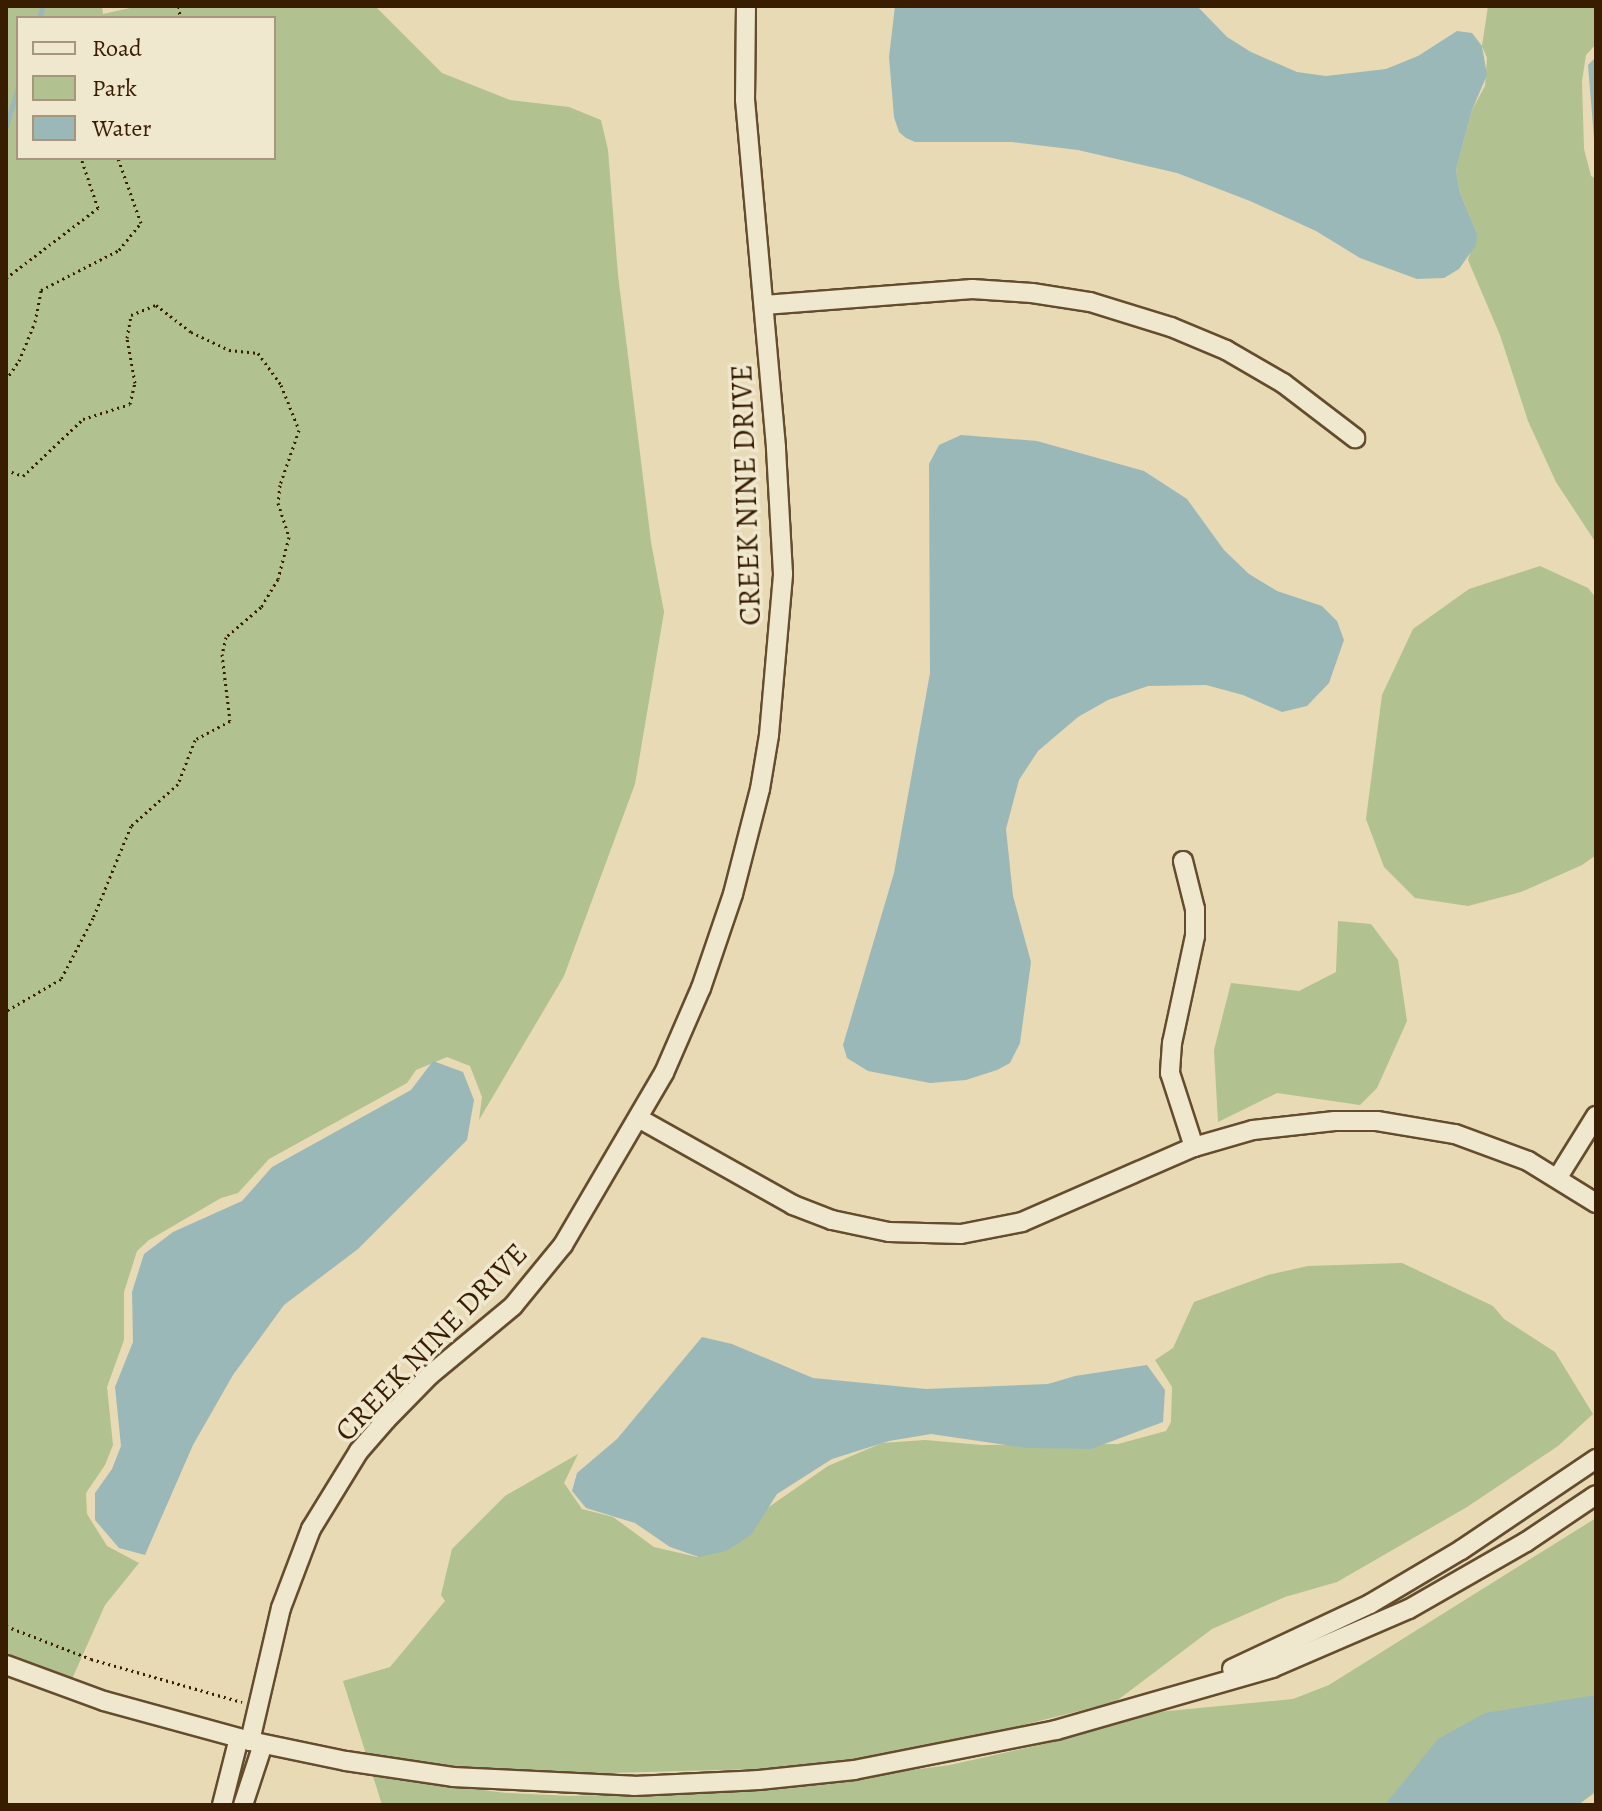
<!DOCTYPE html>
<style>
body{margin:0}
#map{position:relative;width:1602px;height:1811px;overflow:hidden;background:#e7dab4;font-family:Alegreya,serif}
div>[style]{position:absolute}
.green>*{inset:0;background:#b1c190}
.water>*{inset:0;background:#9bb8b8}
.stream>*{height:5px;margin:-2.5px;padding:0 2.5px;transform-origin:2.5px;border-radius:2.5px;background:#9bb8b8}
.path>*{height:3px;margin-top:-1.5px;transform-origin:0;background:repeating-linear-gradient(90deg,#381d00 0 2px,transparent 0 6px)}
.roads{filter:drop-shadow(2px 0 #644c2d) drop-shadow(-2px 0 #644c2d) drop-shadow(0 2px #644c2d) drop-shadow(0 -2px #644c2d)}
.minor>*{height:18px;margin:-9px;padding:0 9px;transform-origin:9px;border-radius:9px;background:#efe7ce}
span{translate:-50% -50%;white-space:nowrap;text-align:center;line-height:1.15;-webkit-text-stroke:7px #efe7ce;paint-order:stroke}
.street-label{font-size:30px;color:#381d00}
.frame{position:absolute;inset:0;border:8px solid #381d00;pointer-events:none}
.legend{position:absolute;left:16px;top:16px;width:260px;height:144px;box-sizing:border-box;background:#efe7ce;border:2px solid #a6967c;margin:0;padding:10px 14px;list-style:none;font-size:24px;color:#381d00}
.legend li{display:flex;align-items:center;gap:16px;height:40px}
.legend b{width:40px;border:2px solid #a6967c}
</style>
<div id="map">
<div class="green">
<div style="clip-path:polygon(evenodd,6px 6px,102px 6px,103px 14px,139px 6px,375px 6px,442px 73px,510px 100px,569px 107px,601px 120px,608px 150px,618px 275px,651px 542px,664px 612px,635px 784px,564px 976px,479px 1120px,482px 1097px,470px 1066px,447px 1057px,416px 1070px,407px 1083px,269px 1159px,238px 1193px,221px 1198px,149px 1240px,137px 1251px,124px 1292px,124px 1340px,107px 1387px,113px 1445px,105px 1465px,86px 1493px,87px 1514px,107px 1546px,139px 1563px,105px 1605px,72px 1679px,6px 1654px,6px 6px,18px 18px,274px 18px,274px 158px,18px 158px,18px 18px)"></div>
<div style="clip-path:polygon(1488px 6px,1596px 6px,1596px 44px,1586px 55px,1582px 81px,1584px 149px,1591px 176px,1596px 179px,1596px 543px,1556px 482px,1528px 421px,1500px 335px,1468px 260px,1477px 233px,1460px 193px,1456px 170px,1472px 110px,1485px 86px,1487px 58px,1482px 46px)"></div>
<div style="clip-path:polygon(1540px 566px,1588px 588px,1596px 598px,1596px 855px,1582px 865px,1521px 892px,1468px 906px,1415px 898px,1384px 867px,1366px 819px,1382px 695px,1413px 629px,1469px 589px)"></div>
<div style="clip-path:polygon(1338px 921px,1371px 924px,1398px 960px,1407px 1021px,1377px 1088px,1360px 1105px,1277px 1093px,1218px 1122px,1214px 1050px,1231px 983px,1299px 991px,1336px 972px)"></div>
<div style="clip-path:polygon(1402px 1263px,1493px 1306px,1504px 1319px,1555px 1352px,1593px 1414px,1558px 1446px,1467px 1507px,1337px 1582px,1285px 1597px,1212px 1629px,1115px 1702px,947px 1744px,853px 1759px,758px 1769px,570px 1774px,454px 1766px,366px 1754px,343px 1681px,390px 1667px,445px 1601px,441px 1595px,452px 1549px,505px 1496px,578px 1454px,564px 1483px,582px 1509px,613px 1517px,654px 1547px,697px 1557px,828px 1466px,882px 1443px,925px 1440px,982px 1445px,1118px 1444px,1166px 1431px,1171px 1422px,1172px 1387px,1155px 1360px,1173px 1348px,1194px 1302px,1268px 1275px,1308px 1266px)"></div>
<div style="clip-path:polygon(1596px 1518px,1596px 1792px,1578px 1805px,382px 1805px,373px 1776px,506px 1793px,570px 1796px,760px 1790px,950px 1765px,1057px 1741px,1158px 1712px,1293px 1699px,1329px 1685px)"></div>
</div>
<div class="water">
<div style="clip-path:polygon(895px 6px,1197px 6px,1227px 37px,1251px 52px,1297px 72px,1326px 76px,1386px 69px,1418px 56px,1457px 31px,1472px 33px,1482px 46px,1487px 75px,1472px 110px,1456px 170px,1460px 193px,1477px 233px,1476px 245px,1459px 269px,1444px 278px,1417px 279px,1360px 258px,1316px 231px,1250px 201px,1177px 173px,1078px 150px,1012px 142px,915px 142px,906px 138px,899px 132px,894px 117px,889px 57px)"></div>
<div style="clip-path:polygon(1596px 57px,1596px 163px,1588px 65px)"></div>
<div style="clip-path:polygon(961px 435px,1037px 441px,1144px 471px,1187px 499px,1224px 550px,1249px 574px,1277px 591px,1322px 606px,1337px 621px,1344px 640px,1329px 683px,1307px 706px,1282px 712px,1243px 695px,1206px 685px,1148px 686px,1108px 700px,1078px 717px,1038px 751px,1019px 780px,1006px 829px,1013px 896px,1031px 962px,1020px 1043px,1010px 1063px,997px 1070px,966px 1080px,930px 1083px,868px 1071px,847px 1058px,843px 1045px,894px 873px,930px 673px,929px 464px,939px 445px)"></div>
<div style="clip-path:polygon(433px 1061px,463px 1072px,474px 1100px,467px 1140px,358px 1249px,284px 1305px,233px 1375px,193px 1445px,145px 1555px,119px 1548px,95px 1520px,95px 1493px,112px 1469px,121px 1446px,115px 1387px,133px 1342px,132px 1292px,144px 1254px,173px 1232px,242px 1201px,272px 1167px,411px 1090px)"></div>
<div style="clip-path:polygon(702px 1337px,732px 1344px,813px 1378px,926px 1389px,1048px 1384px,1075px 1376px,1147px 1365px,1165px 1390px,1163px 1422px,1091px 1449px,1027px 1448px,931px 1434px,889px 1441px,832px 1459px,777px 1494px,751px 1535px,726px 1551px,699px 1557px,670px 1547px,635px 1523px,586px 1508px,572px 1491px,577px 1473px,617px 1439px)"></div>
<div style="clip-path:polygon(1596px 1695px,1596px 1790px,1578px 1805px,1385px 1805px,1438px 1739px,1485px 1713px)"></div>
</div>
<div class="stream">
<div style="left:39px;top:18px;width:13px;rotate:-72deg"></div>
<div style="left:6px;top:126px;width:41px;rotate:-72.9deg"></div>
</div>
<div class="path">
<div style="left:179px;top:6px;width:12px;rotate:85deg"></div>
<div style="left:6px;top:278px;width:116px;rotate:-37.3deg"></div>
<div style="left:98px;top:208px;width:53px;rotate:-108.8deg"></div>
<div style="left:6px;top:380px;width:23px;rotate:-56deg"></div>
<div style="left:19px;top:361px;width:42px;rotate:-67.7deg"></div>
<div style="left:35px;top:322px;width:33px;rotate:-79deg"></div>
<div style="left:41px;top:290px;width:88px;rotate:-27.1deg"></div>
<div style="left:119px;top:250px;width:35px;rotate:-51deg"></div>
<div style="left:141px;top:223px;width:69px;rotate:-109.5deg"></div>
<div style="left:6px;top:470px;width:18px;rotate:19deg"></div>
<div style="left:23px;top:476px;width:83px;rotate:-43.5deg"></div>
<div style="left:83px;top:419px;width:49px;rotate:-17.7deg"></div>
<div style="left:130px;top:404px;width:22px;rotate:-77deg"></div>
<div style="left:135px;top:383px;width:46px;rotate:-100.1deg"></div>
<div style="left:127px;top:338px;width:23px;rotate:-80deg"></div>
<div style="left:131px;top:315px;width:27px;rotate:-22deg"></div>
<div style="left:156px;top:305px;width:44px;rotate:37.6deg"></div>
<div style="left:191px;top:332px;width:42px;rotate:25.3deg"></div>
<div style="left:229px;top:350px;width:29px;rotate:6deg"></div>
<div style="left:258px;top:353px;width:39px;rotate:54deg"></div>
<div style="left:281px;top:385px;width:48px;rotate:68.2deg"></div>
<div style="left:299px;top:430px;width:58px;rotate:109.1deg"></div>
<div style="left:280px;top:485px;width:18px;rotate:96deg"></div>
<div style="left:278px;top:503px;width:36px;rotate:72deg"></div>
<div style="left:289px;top:537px;width:43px;rotate:104.7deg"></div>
<div style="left:278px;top:579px;width:33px;rotate:121deg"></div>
<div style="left:261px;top:607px;width:46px;rotate:139.4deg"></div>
<div style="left:226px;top:637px;width:17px;rotate:103deg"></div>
<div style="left:222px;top:654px;width:67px;rotate:83.2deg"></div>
<div style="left:230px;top:721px;width:40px;rotate:152deg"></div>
<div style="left:195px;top:740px;width:47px;rotate:111.1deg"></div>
<div style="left:178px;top:784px;width:63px;rotate:138.2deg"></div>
<div style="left:131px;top:826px;width:100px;rotate:112.4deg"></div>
<div style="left:93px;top:918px;width:69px;rotate:117.7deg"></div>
<div style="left:61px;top:979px;width:64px;rotate:149.8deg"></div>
<div style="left:6px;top:1626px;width:91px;rotate:21.2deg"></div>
<div style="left:91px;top:1659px;width:157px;rotate:15.9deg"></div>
</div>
<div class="roads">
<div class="minor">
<div style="left:764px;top:305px;width:209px;rotate:-4.4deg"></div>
<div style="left:972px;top:289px;width:60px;rotate:3.8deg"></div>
<div style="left:1032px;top:293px;width:59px;rotate:8.8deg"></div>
<div style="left:1090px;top:302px;width:85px;rotate:17.2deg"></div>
<div style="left:1171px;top:327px;width:60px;rotate:22.7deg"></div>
<div style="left:1226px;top:350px;width:66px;rotate:30.1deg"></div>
<div style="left:1283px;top:383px;width:91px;rotate:37.4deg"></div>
<div style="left:1183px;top:861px;width:49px;rotate:76deg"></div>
<div style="left:1195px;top:909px;width:27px;rotate:90deg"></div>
<div style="left:1195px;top:936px;width:109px;rotate:102.1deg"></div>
<div style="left:1172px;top:1043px;width:30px;rotate:94deg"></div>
<div style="left:1170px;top:1073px;width:78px;rotate:72deg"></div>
<div style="left:640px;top:1119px;width:176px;rotate:29.3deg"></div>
<div style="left:793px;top:1205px;width:42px;rotate:21deg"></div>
<div style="left:832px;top:1220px;width:58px;rotate:11.9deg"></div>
<div style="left:889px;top:1232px;width:72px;rotate:1.6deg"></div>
<div style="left:961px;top:1234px;width:62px;rotate:-11.1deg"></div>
<div style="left:1022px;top:1222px;width:188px;rotate:-23.6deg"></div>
<div style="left:1194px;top:1147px;width:61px;rotate:-16.1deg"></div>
<div style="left:1253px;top:1130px;width:82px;rotate:-6.3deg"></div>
<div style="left:1335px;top:1121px;width:42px"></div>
<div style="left:1377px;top:1121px;width:79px;rotate:9.5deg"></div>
<div style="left:1455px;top:1134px;width:78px;rotate:20.3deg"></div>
<div style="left:1528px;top:1161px;width:80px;rotate:31.7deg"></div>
<div style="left:1558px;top:1177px;width:72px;rotate:-58.1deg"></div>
<div style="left:6px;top:1665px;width:104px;rotate:20.2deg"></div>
<div style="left:104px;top:1701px;width:151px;rotate:15.3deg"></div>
<div style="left:250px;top:1741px;width:98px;rotate:11.8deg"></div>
<div style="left:346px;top:1761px;width:108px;rotate:8.5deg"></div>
<div style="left:453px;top:1777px;width:181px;rotate:2.8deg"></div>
<div style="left:634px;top:1786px;width:125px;rotate:-2.7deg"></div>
<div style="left:759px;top:1780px;width:96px;rotate:-6deg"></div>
<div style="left:854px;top:1770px;width:206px;rotate:-11.2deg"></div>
<div style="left:1056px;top:1730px;width:225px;rotate:-16deg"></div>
<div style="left:1272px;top:1668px;width:149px;rotate:-23.3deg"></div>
<div style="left:1409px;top:1609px;width:135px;rotate:-29.8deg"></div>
<div style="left:1526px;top:1542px;width:84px;rotate:-33.9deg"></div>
<div style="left:1232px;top:1669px;width:153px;rotate:-25.2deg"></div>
<div style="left:1370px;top:1604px;width:106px;rotate:-30.7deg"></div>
<div style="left:1461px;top:1550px;width:163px;rotate:-34deg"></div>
<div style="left:250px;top:1741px;width:137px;rotate:-76.9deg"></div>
<div style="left:281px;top:1608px;width:85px;rotate:-69.2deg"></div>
<div style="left:311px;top:1529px;width:92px;rotate:-58.4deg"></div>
<div style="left:359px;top:1451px;width:41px;rotate:-48.9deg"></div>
<div style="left:386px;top:1420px;width:63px;rotate:-45.6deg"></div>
<div style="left:430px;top:1375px;width:108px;rotate:-39.7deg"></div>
<div style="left:513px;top:1306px;width:79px;rotate:-50.7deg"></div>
<div style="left:563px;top:1245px;width:199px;rotate:-59.6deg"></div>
<div style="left:664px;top:1073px;width:93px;rotate:-66.5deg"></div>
<div style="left:701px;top:988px;width:99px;rotate:-71.2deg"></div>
<div style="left:733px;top:894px;width:108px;rotate:-75.6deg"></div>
<div style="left:760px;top:789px;width:55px;rotate:-80.5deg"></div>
<div style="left:769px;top:735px;width:162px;rotate:-85deg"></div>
<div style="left:783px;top:574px;width:127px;rotate:-93.2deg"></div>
<div style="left:776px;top:447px;width:348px;rotate:-95.1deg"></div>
<div style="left:745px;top:100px;width:94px;rotate:-89.4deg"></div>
<div style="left:222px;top:1805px;width:69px;rotate:-75.8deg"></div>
<div style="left:243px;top:1805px;width:64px;rotate:-71.8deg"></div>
</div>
</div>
<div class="street-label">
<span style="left:746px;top:495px;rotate:-92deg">CREEK NINE DRIVE</span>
<span style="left:431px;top:1342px;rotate:-46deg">CREEK NINE DRIVE</span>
</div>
<div class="frame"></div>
<ul class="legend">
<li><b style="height:10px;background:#efe7ce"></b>Road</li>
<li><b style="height:22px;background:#b1c190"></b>Park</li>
<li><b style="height:22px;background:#9bb8b8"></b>Water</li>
</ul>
</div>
